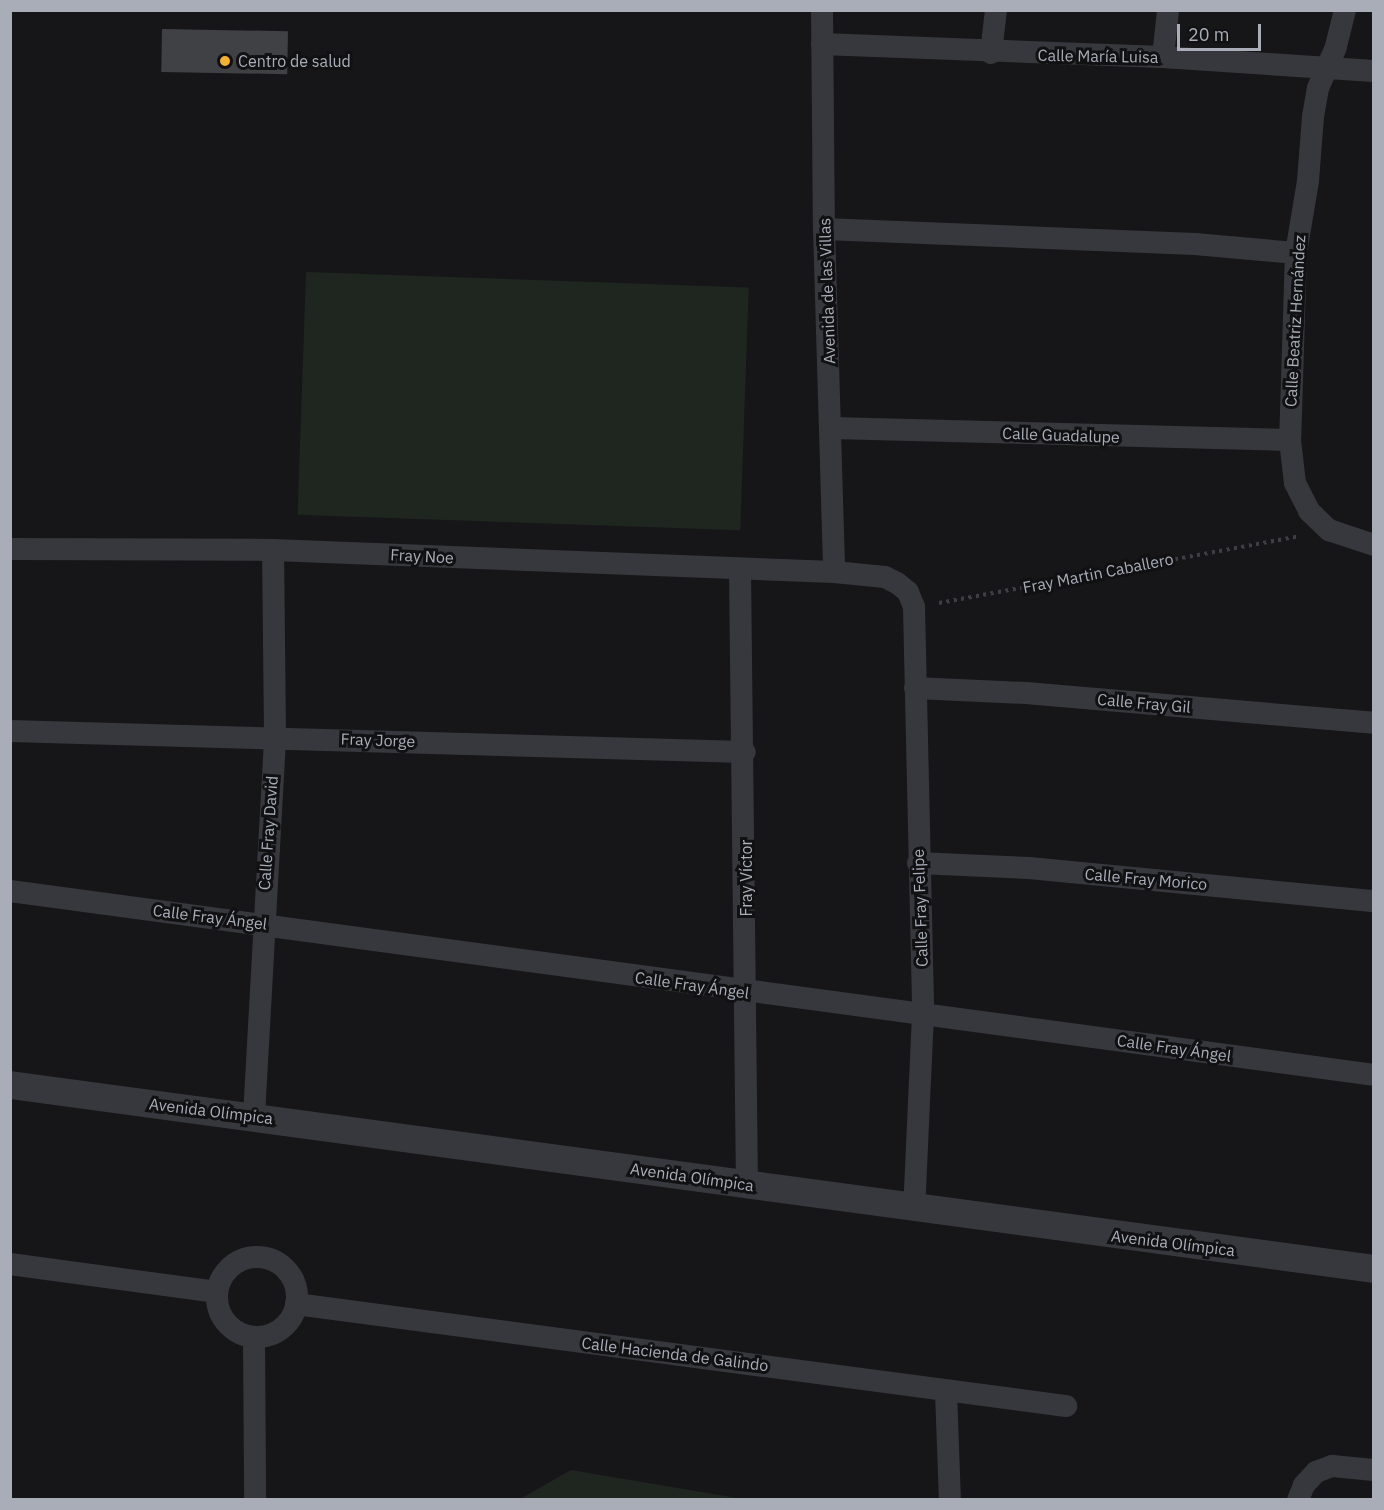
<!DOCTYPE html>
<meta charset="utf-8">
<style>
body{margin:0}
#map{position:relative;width:1384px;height:1510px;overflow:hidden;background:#161618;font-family:"IBM Plex Sans",sans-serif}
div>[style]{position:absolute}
.green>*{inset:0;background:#1e261f;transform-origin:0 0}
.building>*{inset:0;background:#404145;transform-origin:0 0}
.path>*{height:4px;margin-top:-2px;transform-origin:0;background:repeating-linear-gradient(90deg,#3d3f44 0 3px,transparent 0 7.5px)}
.minor>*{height:22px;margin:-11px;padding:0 11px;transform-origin:11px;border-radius:11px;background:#37383d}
.minor>.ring{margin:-11px;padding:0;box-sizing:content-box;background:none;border:22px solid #37383d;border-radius:50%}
.tertiary>*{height:28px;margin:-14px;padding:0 14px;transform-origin:14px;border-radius:14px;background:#37383d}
.dots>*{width:16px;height:16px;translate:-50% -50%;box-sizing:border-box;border:3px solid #111113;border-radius:50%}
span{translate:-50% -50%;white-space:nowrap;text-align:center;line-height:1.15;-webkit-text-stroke:6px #111113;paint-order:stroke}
.street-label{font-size:16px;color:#a8adb8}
.poi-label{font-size:16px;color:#a8adb8}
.left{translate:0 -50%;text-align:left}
.frame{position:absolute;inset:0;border:12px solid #a8adb8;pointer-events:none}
.scale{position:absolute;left:1177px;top:24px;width:84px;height:27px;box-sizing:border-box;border:3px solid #a8adb8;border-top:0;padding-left:8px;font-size:18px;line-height:21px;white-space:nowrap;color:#a8adb8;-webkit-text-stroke:4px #111113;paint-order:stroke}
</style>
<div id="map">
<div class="green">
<div style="left:306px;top:272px;width:443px;height:243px;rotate:2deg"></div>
<div style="clip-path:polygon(571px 1470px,743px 1499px,520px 1499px)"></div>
</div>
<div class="building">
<div style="left:162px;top:29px;width:126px;height:43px;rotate:1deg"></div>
</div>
<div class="path">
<div style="left:939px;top:603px;width:367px;rotate:-10.5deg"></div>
</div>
<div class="minor">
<div style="left:822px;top:10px;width:219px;rotate:89.5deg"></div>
<div style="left:824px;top:229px;width:343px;rotate:88.3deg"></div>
<div style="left:1345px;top:10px;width:38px;rotate:104deg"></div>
<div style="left:1336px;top:47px;width:45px;rotate:113.7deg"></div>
<div style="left:1318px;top:88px;width:29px;rotate:100deg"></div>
<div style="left:1313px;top:117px;width:64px;rotate:94.5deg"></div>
<div style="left:1308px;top:181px;width:73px;rotate:99.5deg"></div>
<div style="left:1296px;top:253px;width:187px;rotate:91.8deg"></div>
<div style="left:1290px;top:440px;width:43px;rotate:83.4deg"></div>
<div style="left:1295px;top:483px;width:31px;rotate:63deg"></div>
<div style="left:1309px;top:511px;width:28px;rotate:44deg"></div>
<div style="left:1329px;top:530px;width:47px;rotate:18.4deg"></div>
<div style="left:822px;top:44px;width:341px;rotate:2.2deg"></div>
<div style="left:1163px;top:57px;width:211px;rotate:3.8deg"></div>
<div style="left:991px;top:53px;width:43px;rotate:-83.4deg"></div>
<div style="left:1163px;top:57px;width:47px;rotate:-83.9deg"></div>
<div style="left:824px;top:229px;width:371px;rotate:2.3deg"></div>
<div style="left:1195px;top:244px;width:101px;rotate:5.1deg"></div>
<div style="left:832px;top:428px;width:458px;rotate:1.5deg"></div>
<div style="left:10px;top:549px;width:263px;rotate:0.2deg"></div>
<div style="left:273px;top:550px;width:561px;rotate:2.25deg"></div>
<div style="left:834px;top:572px;width:51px;rotate:5.6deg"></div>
<div style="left:885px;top:577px;width:13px;rotate:27deg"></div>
<div style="left:897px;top:583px;width:14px;rotate:39deg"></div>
<div style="left:908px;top:592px;width:16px;rotate:68deg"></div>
<div style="left:914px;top:607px;width:407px;rotate:88.7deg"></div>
<div style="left:923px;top:1014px;width:195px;rotate:92.6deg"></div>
<div style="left:740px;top:571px;width:614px;rotate:89.35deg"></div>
<div style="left:915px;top:688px;width:111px;rotate:2.6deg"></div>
<div style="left:1026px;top:693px;width:349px;rotate:4.9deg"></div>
<div style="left:10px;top:731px;width:735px;rotate:1.64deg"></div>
<div style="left:918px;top:863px;width:111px;rotate:2.6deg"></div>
<div style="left:1029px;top:868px;width:347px;rotate:5.5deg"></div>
<div style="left:10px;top:891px;width:1376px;rotate:7.68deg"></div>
<div style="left:254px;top:1116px;width:381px;rotate:-86.8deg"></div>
<div style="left:275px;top:736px;width:186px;rotate:-90.6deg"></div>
<div class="ring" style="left:217px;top:1257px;width:58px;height:58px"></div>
<div style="left:10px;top:1264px;width:209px;rotate:7.7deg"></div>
<div style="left:296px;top:1304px;width:777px;rotate:7.55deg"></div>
<div style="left:254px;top:1337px;width:163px;rotate:89.6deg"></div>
<div style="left:946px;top:1392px;width:108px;rotate:87.9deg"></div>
<div style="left:1298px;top:1500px;width:16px;rotate:-68deg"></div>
<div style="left:1304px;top:1485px;width:18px;rotate:-47deg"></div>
<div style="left:1316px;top:1472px;width:17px;rotate:-21deg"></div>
<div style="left:1332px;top:1466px;width:42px;rotate:5.4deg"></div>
</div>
<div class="tertiary">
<div style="left:10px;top:1085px;width:1376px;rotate:7.68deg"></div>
</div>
<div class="dots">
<div style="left:225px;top:61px;background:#f2b134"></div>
</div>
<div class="street-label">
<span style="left:1098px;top:56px;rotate:1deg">Calle María Luisa</span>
<span style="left:827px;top:291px;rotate:-92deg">Avenida de las Villas</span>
<span style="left:1295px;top:321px;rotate:-87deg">Calle Beatriz Hernández</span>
<span style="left:1061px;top:435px;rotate:2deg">Calle Guadalupe</span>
<span style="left:422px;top:556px;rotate:3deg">Fray Noe</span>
<span style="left:1098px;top:573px;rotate:-11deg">Fray Martin Caballero</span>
<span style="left:1144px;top:703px;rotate:5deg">Calle Fray Gil</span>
<span style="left:378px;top:740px;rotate:2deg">Fray Jorge</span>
<span style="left:268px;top:833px;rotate:-86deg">Calle Fray David</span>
<span style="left:746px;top:878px;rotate:-90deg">Fray Víctor</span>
<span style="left:1146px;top:879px;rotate:5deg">Calle Fray Morico</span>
<span style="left:920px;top:908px;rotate:-92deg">Calle Fray Felipe</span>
<span style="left:210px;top:917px;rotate:7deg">Calle Fray Ángel</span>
<span style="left:692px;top:985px;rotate:8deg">Calle Fray Ángel</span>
<span style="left:1174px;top:1048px;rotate:8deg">Calle Fray Ángel</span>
<span style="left:211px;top:1111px;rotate:7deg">Avenida Olímpica</span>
<span style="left:692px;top:1177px;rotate:8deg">Avenida Olímpica</span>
<span style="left:1173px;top:1243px;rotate:7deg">Avenida Olímpica</span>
<span style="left:675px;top:1354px;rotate:7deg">Calle Hacienda de Galindo</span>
</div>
<div class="poi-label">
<span class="left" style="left:238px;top:61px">Centro de salud</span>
</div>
<div class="frame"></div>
<div class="scale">20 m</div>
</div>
